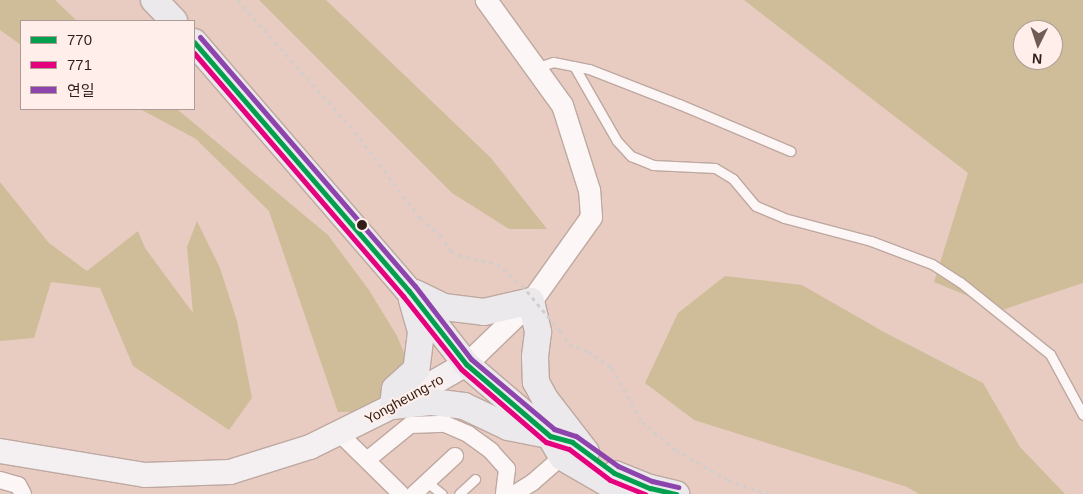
<!DOCTYPE html>
<meta charset="utf-8">
<style>
body{margin:0}
#map{position:relative;width:1083px;height:494px;overflow:hidden;background:#e8ccc2;font-family:Helvetica,"Noto Sans KR",sans-serif}
div>[style]{position:absolute}
.green>*{inset:0;background:#cfbd99}
.path>*{height:2.5px;margin-top:-1.25px;transform-origin:0;background:repeating-linear-gradient(90deg,#d5cdca 0 4px,transparent 0 8px)}
.roads{filter:drop-shadow(1px 0 #bea8a0) drop-shadow(-1px 0 #bea8a0) drop-shadow(0 1px #bea8a0) drop-shadow(0 -1px #bea8a0)}
.service>*{height:9px;margin:-4.5px;padding:0 4.5px;transform-origin:4.5px;border-radius:4.5px;background:#fcf7f6}
.minor>*{height:16px;margin:-8px;padding:0 8px;transform-origin:8px;border-radius:8px;background:#fcf7f6}
.tertiary>*{height:21px;margin:-10.5px;padding:0 10.5px;transform-origin:10.5px;border-radius:10.5px;background:#fcf7f6}
.secondary>*{height:24px;margin:-12px;padding:0 12px;transform-origin:12px;border-radius:12px;background:#f4f0f2}
.primary>*{height:26px;margin:-13px;padding:0 13px;transform-origin:13px;border-radius:13px;background:#ece9ed}
.path-bridge>*{height:2.5px;margin-top:-1.25px;transform-origin:0;background:repeating-linear-gradient(90deg,#d5cdca 0 4px,transparent 0 8px)}
.bus-1>*{height:5px;margin:-2.5px;padding:0 2.5px;transform-origin:2.5px;border-radius:2.5px;background:#029f4e}
.bus-2>*{height:5px;margin:-2.5px;padding:0 2.5px;transform-origin:2.5px;border-radius:2.5px;background:#e5007d}
.bus-3>*{height:5px;margin:-2.5px;padding:0 2.5px;transform-origin:2.5px;border-radius:2.5px;background:#8e44ad}
.dots>*{width:14px;height:14px;translate:-50% -50%;box-sizing:border-box;border:2px solid #ffeee9;border-radius:50%}
span{translate:-50% -50%;white-space:nowrap;text-align:center;line-height:1.15;-webkit-text-stroke:4px #ffeee9;paint-order:stroke}
.street-label{font-size:14px;color:#311e18}
.legend{position:absolute;left:20px;top:20px;width:175px;height:90px;box-sizing:border-box;background:#ffeee9;border:1px solid #ad9b95;margin:0;padding:6px 9px;list-style:none;font-size:15px;color:#311e18}
.legend li{display:flex;align-items:center;gap:10px;height:25px}
.legend b{width:25px;border:1px solid #ad9b95}
.north{position:absolute;left:1013px;top:20px;width:50px;height:50px;box-sizing:border-box;background:#ffeee9;border:1px solid #ad9b95;border-radius:50%;rotate:184deg;font-size:14px;font-weight:700;line-height:20px;text-align:center;color:#311e18}
.north::after{content:'';display:block;margin:auto;width:18px;height:22px;background:#715b54;clip-path:polygon(50% 0,100% 100%,50% 72%,0 100%)}
</style>
<div id="map">
<div class="green">
<div style="clip-path:polygon(0 0,55px 0,77px 21px,21px 21px,21px 45px,0 30px)"></div>
<div style="clip-path:polygon(259px 0,326px 0,491px 158px,547px 229px,509px 229px,452px 193px)"></div>
<div style="clip-path:polygon(evenodd,744px 0,1083px 0,1083px 283px,1002px 310px,934px 282px,968px 173px,744px 0,1023px 30px,1053px 30px,1053px 60px,1023px 60px,1023px 30px)"></div>
<div style="clip-path:polygon(140px 109px,177px 109px,328px 235px,369px 290px,397px 336px,419px 389px,384px 412px,338px 412px,269px 211px,196px 139px)"></div>
<div style="clip-path:polygon(0 182px,49px 243px,87px 271px,138px 231px,145px 248px,193px 313px,187px 247px,197px 221px,220px 268px,237px 321px,252px 398px,229px 430px,133px 366px,100px 288px,51px 282px,34px 338px,0 341px)"></div>
<div style="clip-path:polygon(725px 276px,802px 285px,884px 332px,983px 383px,1020px 447px,1065px 494px,919px 494px,907px 487px,694px 420px,645px 383px,678px 313px)"></div>
</div>
<div class="path">
<div style="left:238px;top:0;width:176px;rotate:48.4deg"></div>
<div style="left:355px;top:132px;width:108px;rotate:52.9deg"></div>
<div style="left:420px;top:218px;width:26px;rotate:40deg"></div>
<div style="left:440px;top:235px;width:19px;rotate:54deg"></div>
<div style="left:451px;top:250px;width:9px;rotate:36deg"></div>
<div style="left:458px;top:255px;width:40px;rotate:13deg"></div>
<div style="left:497px;top:264px;width:30px;rotate:41deg"></div>
<div style="left:560px;top:331px;width:16px;rotate:55deg"></div>
<div style="left:569px;top:344px;width:20px;rotate:20deg"></div>
<div style="left:588px;top:351px;width:29px;rotate:35deg"></div>
<div style="left:612px;top:368px;width:62px;rotate:60.9deg"></div>
<div style="left:642px;top:422px;width:44px;rotate:39.5deg"></div>
<div style="left:676px;top:450px;width:60px;rotate:30deg"></div>
<div style="left:728px;top:480px;width:43px;rotate:18.9deg"></div>
</div>
<div class="roads">
<div class="service">
<div style="left:574px;top:66px;width:86px;rotate:60.2deg"></div>
<div style="left:617px;top:141px;width:21px;rotate:47deg"></div>
<div style="left:631px;top:156px;width:24px;rotate:22deg"></div>
<div style="left:653px;top:165px;width:62px;rotate:2.8deg"></div>
<div style="left:715px;top:168px;width:21px;rotate:31deg"></div>
<div style="left:733px;top:179px;width:35px;rotate:50deg"></div>
<div style="left:756px;top:206px;width:30px;rotate:23deg"></div>
<div style="left:784px;top:218px;width:90px;rotate:14.8deg"></div>
<div style="left:871px;top:241px;width:65px;rotate:20.7deg"></div>
<div style="left:932px;top:264px;width:33px;rotate:33deg"></div>
<div style="left:960px;top:282px;width:115px;rotate:38.7deg"></div>
<div style="left:1050px;top:354px;width:69px;rotate:61.6deg"></div>
<div style="left:535px;top:68px;width:19px;rotate:-18deg"></div>
<div style="left:553px;top:62px;width:37px;rotate:11deg"></div>
<div style="left:589px;top:69px;width:97px;rotate:21.3deg"></div>
<div style="left:679px;top:104px;width:121px;rotate:22.9deg"></div>
<div style="left:427px;top:482px;width:19px;rotate:39deg"></div>
<div style="left:459px;top:494px;width:22px;rotate:-43deg"></div>
</div>
<div class="minor">
<div style="left:339px;top:433px;width:87px;rotate:44.5deg"></div>
<div style="left:367px;top:460px;width:55px;rotate:-39.1deg"></div>
<div style="left:410px;top:425px;width:35px;rotate:-2deg"></div>
<div style="left:445px;top:424px;width:25px;rotate:23deg"></div>
<div style="left:468px;top:434px;width:29px;rotate:36deg"></div>
<div style="left:491px;top:451px;width:24px;rotate:48deg"></div>
<div style="left:507px;top:469px;width:25px;rotate:97deg"></div>
<div style="left:0;top:480px;width:19px;rotate:16deg"></div>
<div style="left:18px;top:485px;width:10px;rotate:61deg"></div>
<div style="left:414px;top:494px;width:56px;rotate:-42.8deg"></div>
<div style="left:514px;top:494px;width:22px;rotate:-32deg"></div>
<div style="left:533px;top:482px;width:38px;rotate:-41deg"></div>
</div>
<div class="tertiary">
<div style="left:466px;top:364px;width:91px;rotate:-44.1deg"></div>
<div style="left:531px;top:301px;width:103px;rotate:-54.5deg"></div>
<div style="left:591px;top:217px;width:27px;rotate:-94deg"></div>
<div style="left:589px;top:190px;width:89px;rotate:-107.6deg"></div>
<div style="left:562px;top:105px;width:130px;rotate:-125.9deg"></div>
</div>
<div class="secondary">
<div style="left:0;top:451px;width:147px;rotate:9.4deg"></div>
<div style="left:145px;top:475px;width:85px;rotate:-2deg"></div>
<div style="left:230px;top:472px;width:84px;rotate:-17.4deg"></div>
<div style="left:310px;top:447px;width:93px;rotate:-26.3deg"></div>
<div style="left:393px;top:406px;width:84px;rotate:-29.9deg"></div>
</div>
<div class="primary">
<div style="left:154px;top:0;width:29px;rotate:46deg"></div>
<div style="left:194px;top:42px;width:329px;rotate:49.2deg"></div>
<div style="left:409px;top:291px;width:93px;rotate:52deg"></div>
<div style="left:466px;top:364px;width:111px;rotate:40.6deg"></div>
<div style="left:550px;top:436px;width:24px;rotate:60deg"></div>
<div style="left:562px;top:457px;width:66px;rotate:30.1deg"></div>
<div style="left:619px;top:490px;width:13px;rotate:18deg"></div>
<div style="left:415px;top:293px;width:32px;rotate:26deg"></div>
<div style="left:444px;top:307px;width:40px;rotate:7.1deg"></div>
<div style="left:484px;top:312px;width:48px;rotate:-13.2deg"></div>
<div style="left:531px;top:301px;width:32px;rotate:77deg"></div>
<div style="left:538px;top:332px;width:25px;rotate:97deg"></div>
<div style="left:535px;top:357px;width:25px;rotate:88deg"></div>
<div style="left:536px;top:382px;width:19px;rotate:62deg"></div>
<div style="left:545px;top:399px;width:67px;rotate:52.3deg"></div>
<div style="left:412px;top:300px;width:33px;rotate:74deg"></div>
<div style="left:421px;top:332px;width:38px;rotate:97deg"></div>
<div style="left:416px;top:370px;width:28px;rotate:138deg"></div>
<div style="left:395px;top:389px;width:17px;rotate:97deg"></div>
<div style="left:393px;top:406px;width:39px;rotate:-6deg"></div>
<div style="left:432px;top:402px;width:32px;rotate:7deg"></div>
<div style="left:464px;top:406px;width:49px;rotate:25.5deg"></div>
<div style="left:508px;top:427px;width:41px;rotate:11.3deg"></div>
<div style="left:615px;top:474px;width:38px;rotate:22deg"></div>
<div style="left:650px;top:488px;width:27px;rotate:13deg"></div>
</div>
</div>
<div class="path-bridge">
<div style="left:522px;top:285px;width:60px;rotate:50.4deg"></div>
</div>
<div class="bus-1">
<div style="left:194px;top:42px;width:329px;rotate:49.2deg"></div>
<div style="left:409px;top:291px;width:93px;rotate:52deg"></div>
<div style="left:466px;top:364px;width:111px;rotate:40.6deg"></div>
<div style="left:550px;top:436px;width:23px;rotate:15deg"></div>
<div style="left:572px;top:442px;width:52px;rotate:36.4deg"></div>
<div style="left:614px;top:473px;width:39px;rotate:23deg"></div>
<div style="left:650px;top:488px;width:27px;rotate:13deg"></div>
</div>
<div class="bus-2">
<div style="left:194px;top:53px;width:321px;rotate:49.3deg"></div>
<div style="left:403px;top:296px;width:93px;rotate:51.5deg"></div>
<div style="left:461px;top:369px;width:112px;rotate:40.7deg"></div>
<div style="left:546px;top:442px;width:24px;rotate:17deg"></div>
<div style="left:569px;top:449px;width:51px;rotate:37.1deg"></div>
<div style="left:610px;top:480px;width:38px;rotate:22deg"></div>
</div>
<div class="bus-3">
<div style="left:200px;top:37px;width:329px;rotate:49.2deg"></div>
<div style="left:415px;top:286px;width:92px;rotate:52.5deg"></div>
<div style="left:471px;top:359px;width:109px;rotate:40.1deg"></div>
<div style="left:554px;top:429px;width:23px;rotate:18deg"></div>
<div style="left:576px;top:436px;width:52px;rotate:35.5deg"></div>
<div style="left:618px;top:466px;width:37px;rotate:24deg"></div>
<div style="left:652px;top:481px;width:27px;rotate:13deg"></div>
</div>
<div class="dots">
<div style="left:362px;top:225px;background:#311e18"></div>
</div>
<div class="street-label">
<span style="left:404px;top:399px;rotate:-29deg">Yongheung-ro</span>
</div>
<ul class="legend">
<li><b style="height:6px;background:#029f4e"></b>770</li>
<li><b style="height:6px;background:#e5007d"></b>771</li>
<li><b style="height:6px;background:#8e44ad"></b>연일</li>
</ul>
<div class="north">N</div>
</div>
